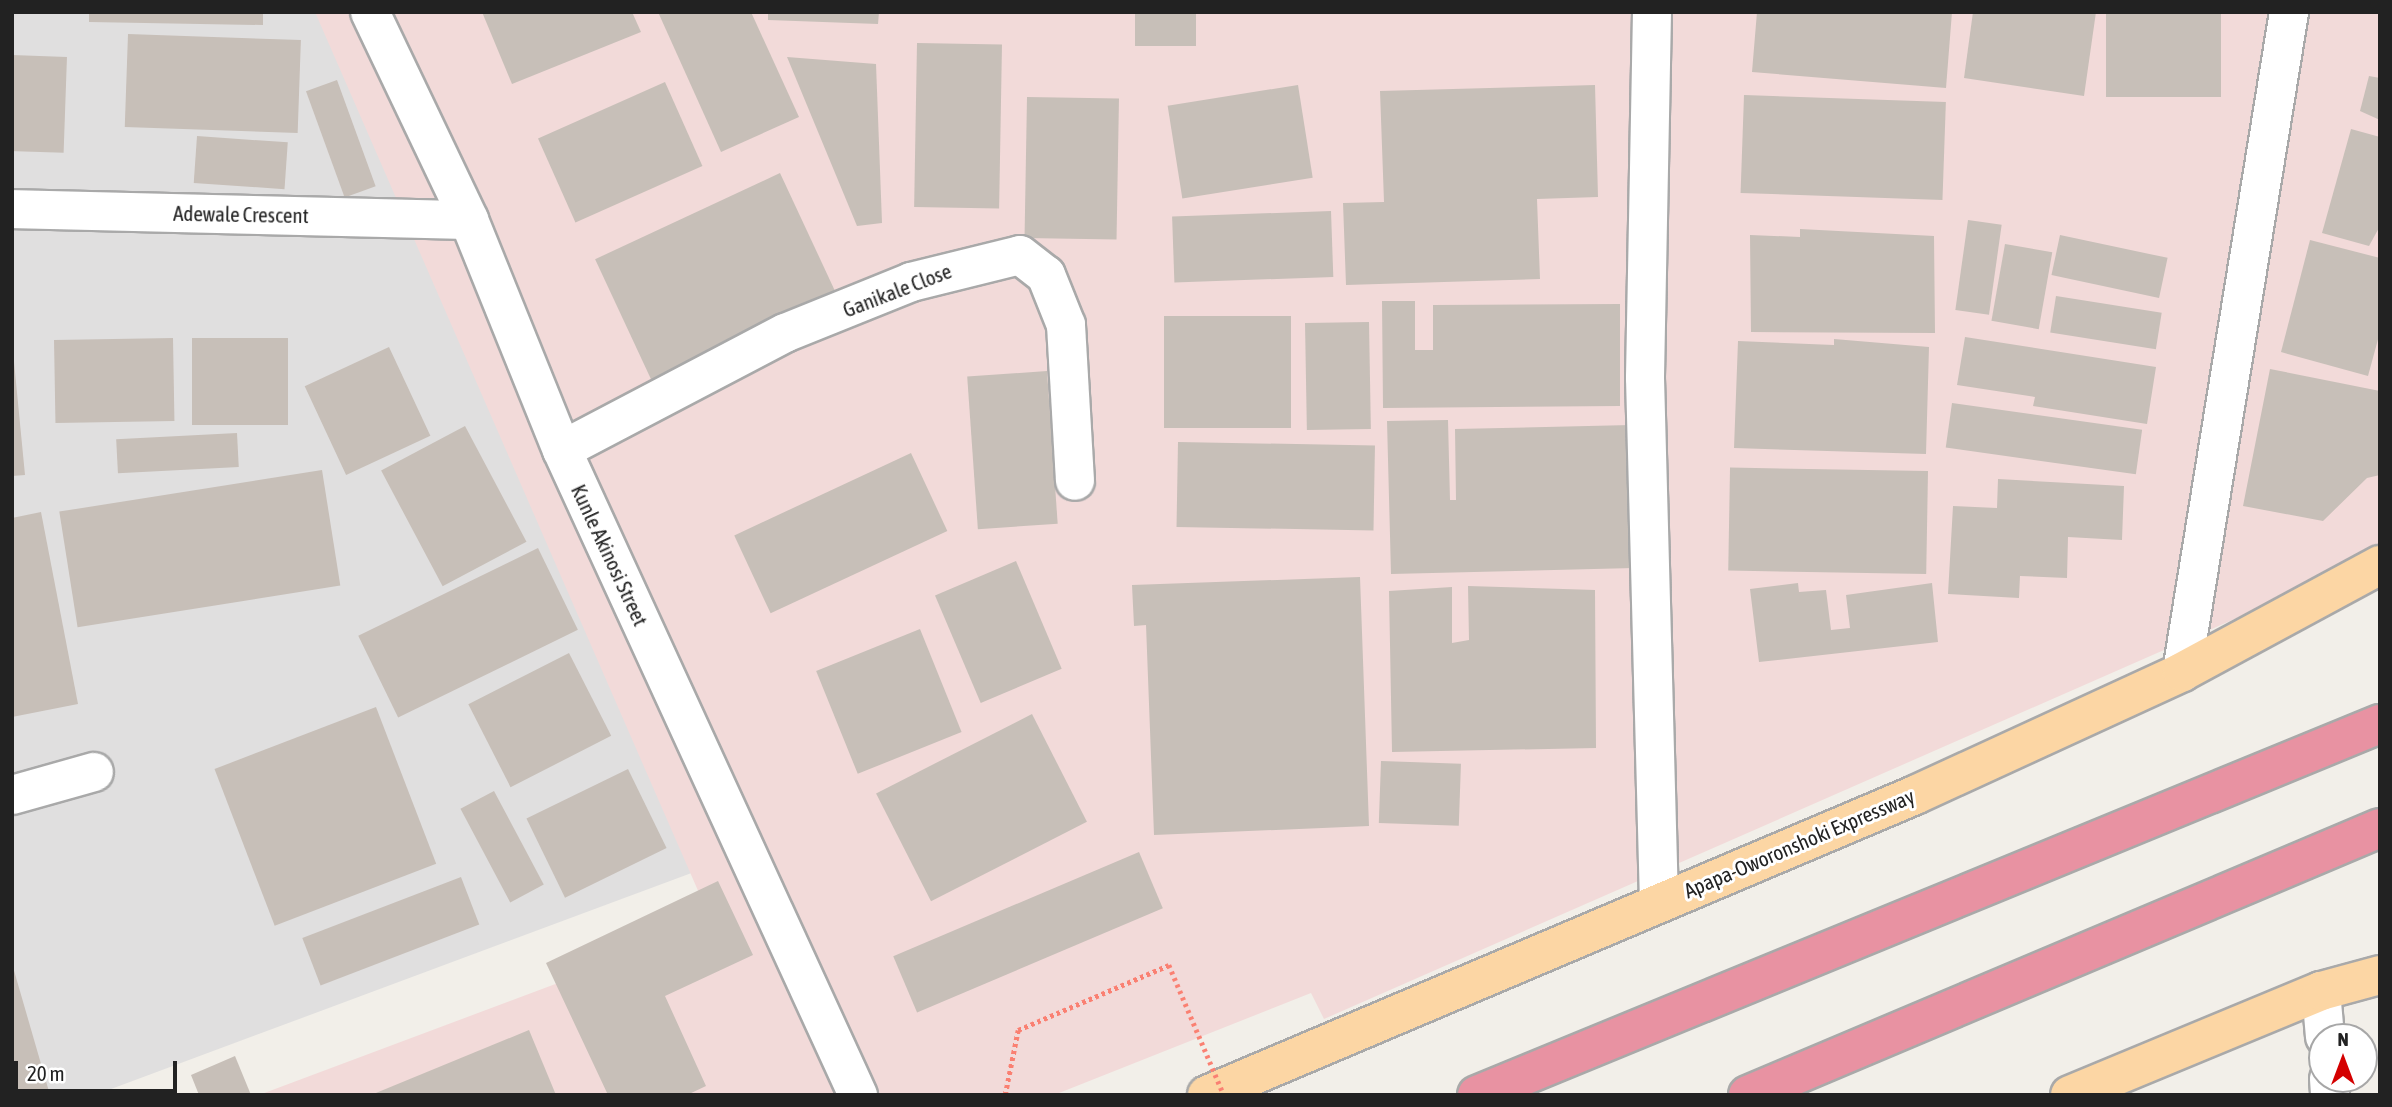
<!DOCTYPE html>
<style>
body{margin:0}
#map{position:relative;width:2392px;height:1107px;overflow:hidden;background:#f2efe9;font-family:"Asap Condensed",sans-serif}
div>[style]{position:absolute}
.residential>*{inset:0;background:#e0dfdf}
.commercial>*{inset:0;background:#f2dad9}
.building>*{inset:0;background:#c7bfb8;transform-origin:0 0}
.path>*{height:4.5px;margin-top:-2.25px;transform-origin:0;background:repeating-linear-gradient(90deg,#fa8072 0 3.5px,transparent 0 7px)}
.roads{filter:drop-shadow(2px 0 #a9a9a9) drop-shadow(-2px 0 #a9a9a9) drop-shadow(0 2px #a9a9a9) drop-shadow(0 -2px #a9a9a9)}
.minor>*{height:38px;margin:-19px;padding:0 19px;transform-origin:19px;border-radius:19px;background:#fff}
.major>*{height:38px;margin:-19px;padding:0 19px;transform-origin:19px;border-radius:19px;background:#fcd6a4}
.highway>*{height:38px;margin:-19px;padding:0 19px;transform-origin:19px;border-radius:19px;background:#e892a2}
.path-bridge>*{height:4.5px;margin-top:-2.25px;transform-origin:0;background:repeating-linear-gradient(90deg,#fa8072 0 3.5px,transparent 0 7px)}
span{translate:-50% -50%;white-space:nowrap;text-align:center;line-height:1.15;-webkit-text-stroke:6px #fff;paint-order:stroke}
.street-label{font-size:21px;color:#222}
.frame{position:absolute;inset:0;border:14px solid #222;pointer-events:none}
.north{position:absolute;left:2308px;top:1023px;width:70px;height:70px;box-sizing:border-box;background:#fff;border:2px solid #a7a7a7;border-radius:50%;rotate:0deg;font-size:19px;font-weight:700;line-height:28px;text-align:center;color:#222}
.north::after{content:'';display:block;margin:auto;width:24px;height:32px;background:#d40000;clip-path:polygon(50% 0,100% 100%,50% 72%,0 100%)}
.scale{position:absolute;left:14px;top:1061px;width:163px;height:32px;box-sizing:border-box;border:4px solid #222;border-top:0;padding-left:9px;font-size:21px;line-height:24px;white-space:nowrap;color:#222;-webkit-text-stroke:5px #fff;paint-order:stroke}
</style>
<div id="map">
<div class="residential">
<div style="clip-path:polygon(12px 12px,320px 12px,713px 865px,95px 1095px,12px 1095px)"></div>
</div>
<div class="commercial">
<div style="clip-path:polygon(315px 12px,2380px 12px,2380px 555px,1324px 1019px,1311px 993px,1054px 1095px,259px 1095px,713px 925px)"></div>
</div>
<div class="building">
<div style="clip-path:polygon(89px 12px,263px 12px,263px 25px,89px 22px)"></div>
<div style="clip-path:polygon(482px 12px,632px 12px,641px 32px,512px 84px)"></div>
<div style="clip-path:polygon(658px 12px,751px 12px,799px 117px,721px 152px)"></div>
<div style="clip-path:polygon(768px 12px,879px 12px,878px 24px,768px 20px)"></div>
<div style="left:1135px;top:12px;width:61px;height:34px"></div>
<div style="clip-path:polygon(1757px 12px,1952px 12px,1946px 88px,1752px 72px)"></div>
<div style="clip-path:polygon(1973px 12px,2096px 12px,2084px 96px,1964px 78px)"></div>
<div style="left:2106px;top:12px;width:115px;height:85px"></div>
<div style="left:128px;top:34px;width:173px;height:93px;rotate:2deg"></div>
<div style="left:917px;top:43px;width:85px;height:164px;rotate:1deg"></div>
<div style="left:12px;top:55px;width:55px;height:96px;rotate:2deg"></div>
<div style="clip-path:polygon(787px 57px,876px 64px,882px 223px,857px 226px)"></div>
<div style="clip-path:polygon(2369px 76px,2380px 78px,2380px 120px,2360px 111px)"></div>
<div style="left:337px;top:80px;width:113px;height:33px;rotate:70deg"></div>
<div style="left:665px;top:82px;width:92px;height:139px;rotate:66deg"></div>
<div style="left:1298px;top:85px;width:94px;height:132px;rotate:81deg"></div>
<div style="clip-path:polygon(1595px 85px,1598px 197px,1537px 199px,1540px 279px,1346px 285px,1343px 203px,1384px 202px,1380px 91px)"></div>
<div style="left:1744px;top:95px;width:202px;height:98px;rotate:2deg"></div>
<div style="left:1027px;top:97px;width:92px;height:141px;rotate:1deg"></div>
<div style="clip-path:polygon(2351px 129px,2380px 137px,2380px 226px,2369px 246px,2322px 233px)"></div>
<div style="left:197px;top:136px;width:91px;height:47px;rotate:4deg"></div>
<div style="left:780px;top:173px;width:145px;height:204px;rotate:65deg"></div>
<div style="left:1331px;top:211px;width:66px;height:159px;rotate:88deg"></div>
<div style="left:1968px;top:220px;width:34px;height:91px;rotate:8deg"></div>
<div style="clip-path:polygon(1800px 229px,1934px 236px,1935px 333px,1751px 332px,1750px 235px,1800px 237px)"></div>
<div style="left:2060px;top:235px;width:110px;height:41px;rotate:12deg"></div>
<div style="clip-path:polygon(2310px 240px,2380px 258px,2380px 332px,2368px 376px,2281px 352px)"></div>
<div style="left:2005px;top:244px;width:48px;height:78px;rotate:10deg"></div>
<div style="left:2056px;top:296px;width:107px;height:37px;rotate:9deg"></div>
<div style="clip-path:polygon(1382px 301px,1415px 301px,1415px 350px,1433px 350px,1433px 305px,1620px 304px,1620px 406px,1383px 408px)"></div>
<div style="left:1291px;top:316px;width:112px;height:127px;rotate:90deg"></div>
<div style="left:1369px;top:322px;width:107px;height:64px;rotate:89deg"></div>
<div style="clip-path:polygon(1965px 337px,2156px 367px,2147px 424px,2033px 406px,2035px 397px,1957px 385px)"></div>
<div style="left:173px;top:338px;width:83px;height:119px;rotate:89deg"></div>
<div style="left:288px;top:338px;width:87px;height:96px;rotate:90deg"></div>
<div style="clip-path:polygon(1834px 339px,1929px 347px,1926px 454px,1734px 448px,1738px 341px,1834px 345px)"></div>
<div style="clip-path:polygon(12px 341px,25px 475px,12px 476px)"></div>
<div style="left:389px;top:347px;width:98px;height:93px;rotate:65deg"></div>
<div style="clip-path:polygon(2270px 369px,2380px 391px,2380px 475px,2367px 478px,2323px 521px,2243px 506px)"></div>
<div style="left:1047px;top:371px;width:153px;height:80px;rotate:86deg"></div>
<div style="left:1952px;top:403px;width:192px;height:45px;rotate:8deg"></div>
<div style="clip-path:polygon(1448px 420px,1450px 500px,1456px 500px,1455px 429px,1631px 425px,1634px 568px,1391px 574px,1387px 421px)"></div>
<div style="left:465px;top:426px;width:131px;height:95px;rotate:62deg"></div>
<div style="left:237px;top:433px;width:34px;height:121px;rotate:87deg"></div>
<div style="left:1178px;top:442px;width:197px;height:85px;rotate:1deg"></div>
<div style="left:911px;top:453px;width:86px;height:195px;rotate:65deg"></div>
<div style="left:322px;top:470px;width:117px;height:266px;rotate:81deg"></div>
<div style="left:1928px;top:471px;width:103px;height:198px;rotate:91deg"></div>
<div style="clip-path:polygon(1998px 479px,2124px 486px,2122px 540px,2068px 537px,2067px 578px,2020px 576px,2019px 598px,1948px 594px,1953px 506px,1997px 508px)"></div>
<div style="clip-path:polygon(41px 512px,78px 704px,12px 717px,12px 518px)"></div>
<div style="left:538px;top:548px;width:91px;height:200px;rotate:64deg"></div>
<div style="left:1016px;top:561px;width:117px;height:88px;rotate:67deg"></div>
<div style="clip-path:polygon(1360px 577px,1369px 826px,1154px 835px,1146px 625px,1134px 626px,1132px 585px)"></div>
<div style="clip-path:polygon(1798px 583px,1799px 592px,1826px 590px,1831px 630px,1850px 628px,1846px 595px,1932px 583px,1938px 642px,1759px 662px,1750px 589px)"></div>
<div style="clip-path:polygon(1468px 586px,1595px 590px,1596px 748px,1392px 752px,1389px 591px,1452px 587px,1452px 643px,1469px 640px)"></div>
<div style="left:920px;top:629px;width:111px;height:112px;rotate:68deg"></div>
<div style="left:569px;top:653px;width:93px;height:113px;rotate:63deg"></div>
<div style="left:376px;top:707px;width:168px;height:173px;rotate:69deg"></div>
<div style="left:1032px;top:714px;width:121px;height:175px;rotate:63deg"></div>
<div style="left:1381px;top:761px;width:80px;height:62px;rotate:2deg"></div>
<div style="left:628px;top:769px;width:88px;height:113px;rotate:64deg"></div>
<div style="left:494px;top:791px;width:106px;height:38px;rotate:62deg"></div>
<div style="left:1139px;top:852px;width:61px;height:267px;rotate:67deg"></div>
<div style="left:461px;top:877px;width:51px;height:170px;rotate:69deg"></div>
<div style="clip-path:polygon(718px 881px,753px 955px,665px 996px,706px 1086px,687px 1095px,608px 1095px,546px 963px)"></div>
<div style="clip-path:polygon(12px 967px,13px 967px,50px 1095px,12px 1095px)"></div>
<div style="clip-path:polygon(529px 1030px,556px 1095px,371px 1095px)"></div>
<div style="clip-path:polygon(235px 1056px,251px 1095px,199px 1095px,191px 1075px)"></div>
</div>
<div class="path">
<div style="left:1005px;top:1095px;width:66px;rotate:-78.7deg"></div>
<div style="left:1018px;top:1030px;width:164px;rotate:-23.3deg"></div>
</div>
<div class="roads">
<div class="minor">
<div style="left:370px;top:12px;width:230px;rotate:64.5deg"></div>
<div style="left:469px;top:220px;width:248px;rotate:68deg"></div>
<div style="left:562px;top:450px;width:710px;rotate:65.35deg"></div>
<div style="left:1652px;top:12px;width:366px;rotate:91.1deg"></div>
<div style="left:1645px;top:378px;width:523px;rotate:88.47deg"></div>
<div style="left:12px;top:209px;width:457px;rotate:1.4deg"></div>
<div style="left:562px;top:450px;width:252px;rotate:-27.7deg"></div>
<div style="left:785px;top:333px;width:136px;rotate:-22deg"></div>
<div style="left:911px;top:282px;width:112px;rotate:-13.9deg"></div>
<div style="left:1020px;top:255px;width:33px;rotate:38deg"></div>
<div style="left:1046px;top:275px;width:54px;rotate:68.2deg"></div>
<div style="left:1066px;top:325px;width:156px;rotate:86.7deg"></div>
<div style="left:2182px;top:672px;width:669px;rotate:-80.79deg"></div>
<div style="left:12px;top:795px;width:85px;rotate:-15.7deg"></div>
<div style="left:2321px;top:991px;width:46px;rotate:85deg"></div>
<div style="left:2329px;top:1079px;width:16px;rotate:86deg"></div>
</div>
<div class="major">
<div style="left:1207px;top:1095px;width:769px;rotate:-22.96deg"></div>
<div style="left:1915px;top:795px;width:294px;rotate:-24.7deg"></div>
<div style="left:2182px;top:672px;width:225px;rotate:-28.4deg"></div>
<div style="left:2070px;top:1095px;width:272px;rotate:-22.5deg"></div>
<div style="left:2321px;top:991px;width:61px;rotate:-15.2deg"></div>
</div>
<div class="highway">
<div style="left:1477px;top:1095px;width:976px;rotate:-22.34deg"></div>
<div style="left:1748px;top:1095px;width:686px;rotate:-22.9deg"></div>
</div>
</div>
<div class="path-bridge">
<div style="left:1169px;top:965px;width:141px;rotate:67.1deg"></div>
</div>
<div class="street-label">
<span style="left:241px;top:214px;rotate:1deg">Adewale Crescent</span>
<span style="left:897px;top:290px;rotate:-21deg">Ganikale Close</span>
<span style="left:610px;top:555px;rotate:65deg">Kunle Akinosi Street</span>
<span style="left:1799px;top:843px;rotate:-23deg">Apapa-Oworonshoki Expressway</span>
</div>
<div class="frame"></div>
<div class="north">N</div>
<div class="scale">20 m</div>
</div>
